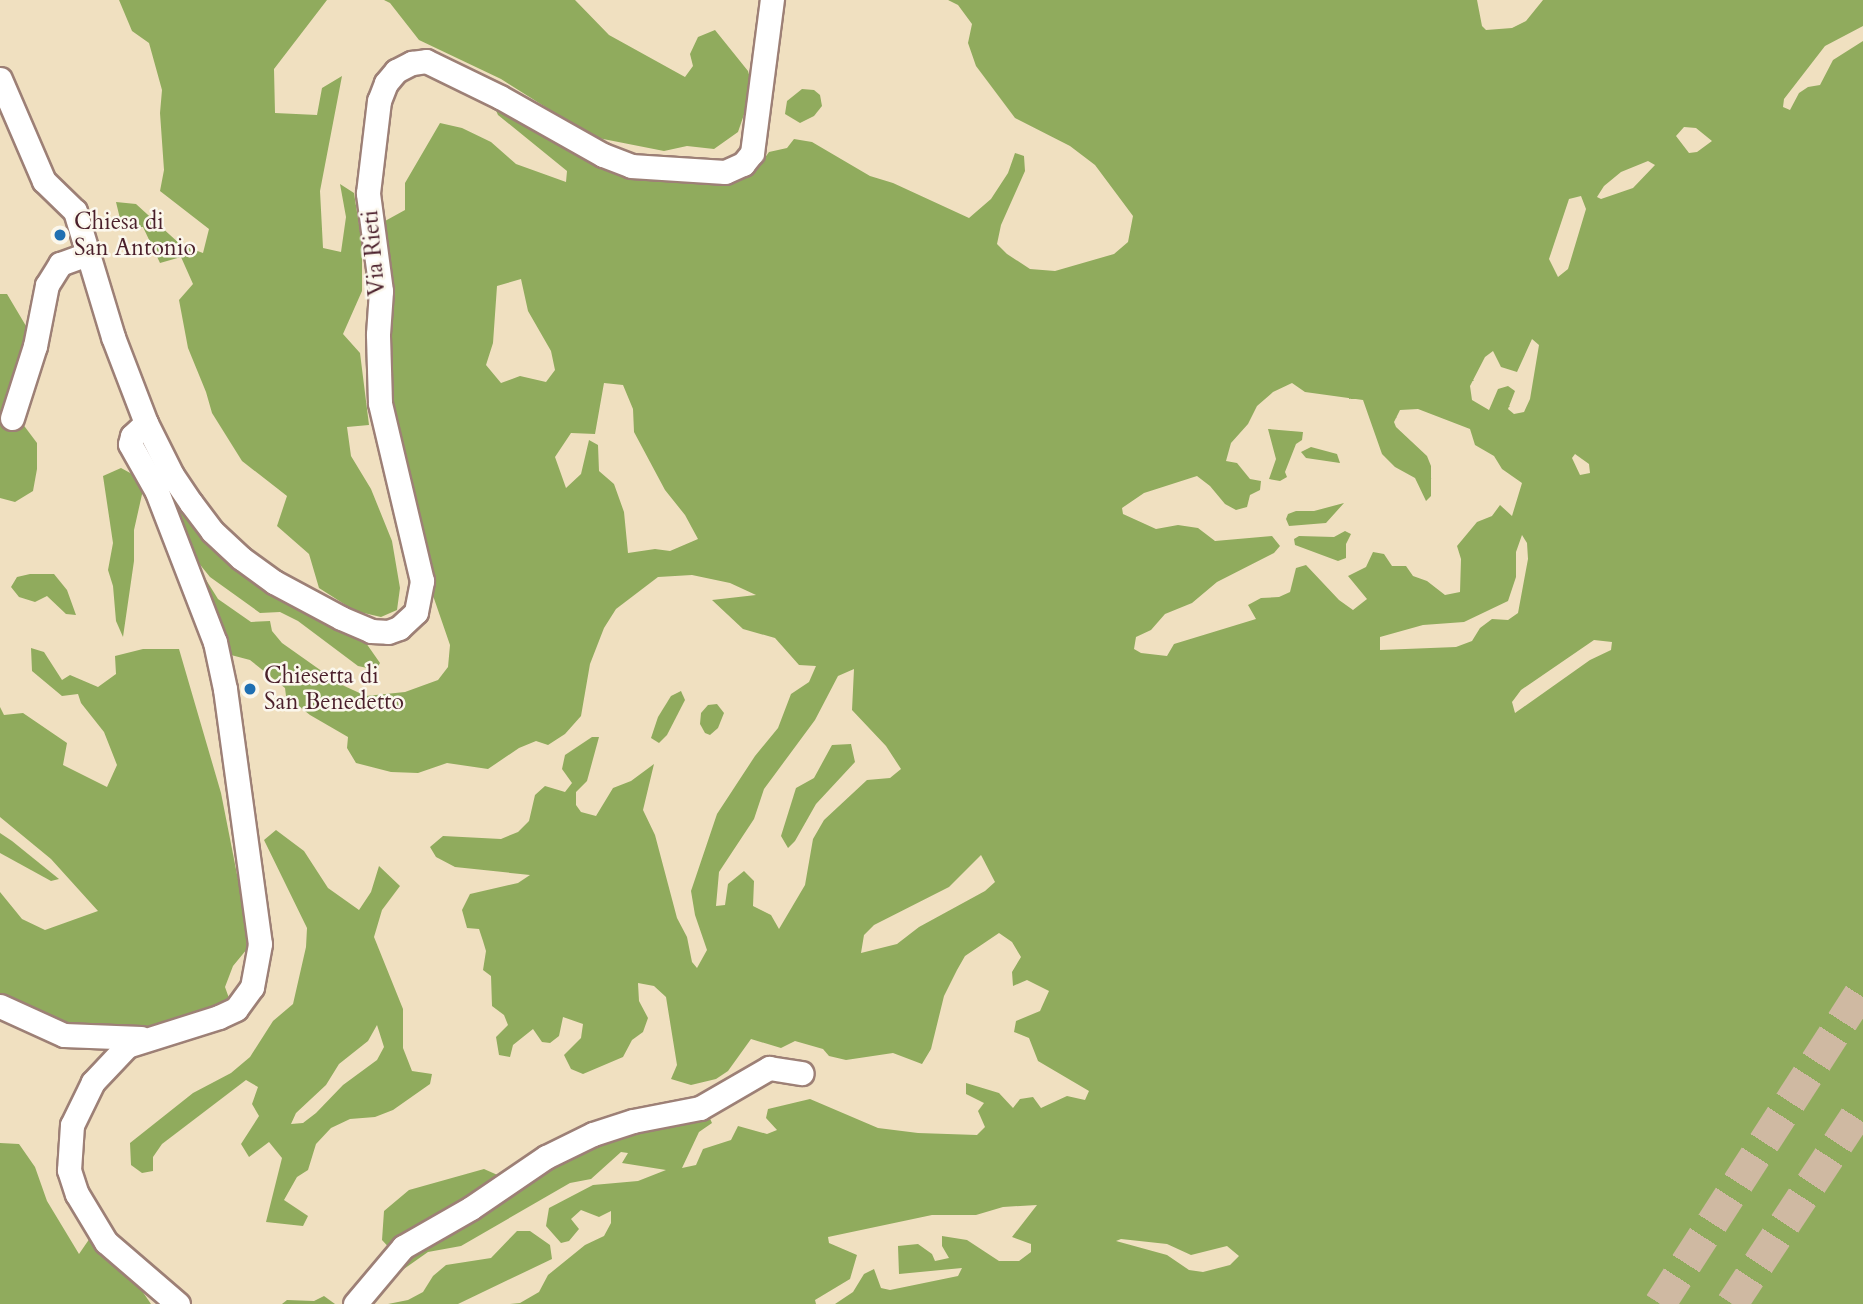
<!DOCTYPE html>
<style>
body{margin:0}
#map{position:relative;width:1863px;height:1304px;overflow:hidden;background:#f0e0c0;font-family:Cardo,serif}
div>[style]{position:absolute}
.forest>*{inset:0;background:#90ab5d}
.highway-tunnel>*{height:32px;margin-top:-16px;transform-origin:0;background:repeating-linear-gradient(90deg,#cfb9a2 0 32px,transparent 0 48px)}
.roads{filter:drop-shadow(2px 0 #9d8076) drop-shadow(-2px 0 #9d8076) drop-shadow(0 2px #9d8076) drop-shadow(0 -2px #9d8076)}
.minor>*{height:23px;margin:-11.5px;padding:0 11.5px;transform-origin:11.5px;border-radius:11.5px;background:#fff}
.dots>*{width:19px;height:19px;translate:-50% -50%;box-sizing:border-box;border:4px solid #fbf7ec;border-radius:50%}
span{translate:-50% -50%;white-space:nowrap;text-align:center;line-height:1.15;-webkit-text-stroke:5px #fbf7ec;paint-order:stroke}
.poi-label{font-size:23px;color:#4a1f2b}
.left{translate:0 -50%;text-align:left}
.street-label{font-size:23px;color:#4a1f2b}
</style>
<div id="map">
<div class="forest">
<div style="clip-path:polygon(119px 0,327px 0,274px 69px,275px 113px,317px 115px,322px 88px,342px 76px,320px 191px,323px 248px,341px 252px,346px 217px,340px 184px,354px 193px,362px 244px,362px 291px,343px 334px,360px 353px,369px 425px,347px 427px,351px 456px,371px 489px,392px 541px,400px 588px,397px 610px,381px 617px,355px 611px,319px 588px,309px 554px,277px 526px,287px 496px,242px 461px,212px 413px,206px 392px,188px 348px,179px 300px,193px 284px,181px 257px,160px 263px,143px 227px,122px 227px,116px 202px,136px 204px,181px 245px,203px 253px,209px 229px,160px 191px,164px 170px,160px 113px,162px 90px,149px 43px,132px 31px)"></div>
<div style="clip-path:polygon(384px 0,575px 0,609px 35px,685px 77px,693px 66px,690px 54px,698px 37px,715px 30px,748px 71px,753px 88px,738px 132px,714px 149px,687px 146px,664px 151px,593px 137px,501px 79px,419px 40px,390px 3px)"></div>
<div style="clip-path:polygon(evenodd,948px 0,1477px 0,1482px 26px,1486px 30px,1512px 28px,1526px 21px,1543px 0,1863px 0,1863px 26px,1825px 46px,1784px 99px,1783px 107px,1790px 110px,1799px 93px,1808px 87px,1820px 85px,1833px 60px,1863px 41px,1863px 1304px,835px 1304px,853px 1292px,864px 1274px,874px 1269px,881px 1288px,890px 1290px,958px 1276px,962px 1268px,899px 1274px,898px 1246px,918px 1244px,932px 1254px,935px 1261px,949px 1258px,942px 1246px,942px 1236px,967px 1240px,999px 1261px,1019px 1261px,1031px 1252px,1031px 1244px,1012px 1237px,1037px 1205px,1003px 1207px,976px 1215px,932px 1215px,828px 1237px,829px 1243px,857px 1255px,850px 1279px,815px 1300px,816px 1304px,510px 1304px,520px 1303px,539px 1292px,548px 1275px,585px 1245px,604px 1236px,611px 1223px,611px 1211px,599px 1217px,581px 1210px,571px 1219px,579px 1229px,569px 1241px,561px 1243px,546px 1226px,549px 1208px,593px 1185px,638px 1181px,666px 1170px,622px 1163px,628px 1153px,621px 1152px,591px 1179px,570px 1183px,461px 1246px,428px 1252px,401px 1271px,393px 1270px,394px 1253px,382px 1240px,384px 1211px,409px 1190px,484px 1169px,502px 1177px,554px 1154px,707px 1112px,712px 1123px,699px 1132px,682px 1168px,696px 1165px,703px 1149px,731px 1140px,738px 1126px,767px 1134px,777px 1130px,766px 1118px,768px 1109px,810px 1099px,878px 1128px,918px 1133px,977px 1135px,985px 1127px,978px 1111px,984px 1103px,966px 1094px,966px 1083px,999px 1093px,1013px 1108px,1020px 1099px,1033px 1097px,1041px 1108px,1067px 1096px,1085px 1100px,1089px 1091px,1038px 1061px,1029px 1038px,1014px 1032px,1016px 1021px,1040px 1011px,1049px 991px,1027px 980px,1013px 986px,1012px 972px,1021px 957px,1012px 942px,999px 933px,965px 956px,957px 970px,944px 996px,931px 1049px,922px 1064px,893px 1053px,846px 1060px,829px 1056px,823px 1049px,795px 1041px,781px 1048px,751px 1039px,728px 1071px,716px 1079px,691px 1085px,671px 1079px,677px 1065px,666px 997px,654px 986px,638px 983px,639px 1001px,648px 1018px,643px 1032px,632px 1040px,623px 1057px,583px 1074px,571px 1069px,564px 1055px,581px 1038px,583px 1024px,563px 1017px,559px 1036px,550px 1043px,542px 1042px,533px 1029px,513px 1045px,510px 1057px,499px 1055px,496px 1037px,508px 1025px,504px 1015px,492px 1006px,491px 976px,483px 970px,486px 951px,483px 941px,479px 929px,467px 928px,462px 910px,470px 894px,518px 883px,530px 875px,455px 867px,436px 857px,430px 847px,443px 836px,501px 839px,518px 832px,529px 821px,535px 795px,545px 786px,565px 792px,572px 783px,562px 769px,565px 755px,592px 737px,599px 737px,587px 781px,576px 792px,576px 805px,581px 812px,596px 816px,613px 788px,631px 781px,654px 764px,643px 810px,655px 835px,677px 918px,687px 937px,692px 962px,697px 968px,707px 950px,695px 915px,691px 891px,717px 814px,755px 756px,778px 728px,791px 694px,809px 682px,816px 666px,799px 665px,775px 638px,743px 629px,712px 600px,756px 595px,730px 583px,692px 575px,658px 577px,616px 609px,604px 628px,590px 664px,581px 716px,565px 734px,548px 745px,536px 741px,519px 748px,488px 769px,447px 763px,418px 773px,391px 772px,356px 763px,347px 748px,348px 737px,310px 715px,286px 696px,285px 688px,250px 660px,231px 655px,220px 645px,197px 576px,203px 575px,218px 599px,251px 622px,270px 621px,272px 631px,282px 643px,340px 684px,366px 696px,405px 692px,438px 680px,448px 667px,450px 645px,429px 584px,400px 445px,389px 372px,376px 239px,385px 221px,405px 210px,405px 183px,440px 123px,462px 128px,491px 142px,516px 164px,566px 182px,567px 171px,498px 115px,493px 104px,619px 176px,740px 175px,761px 163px,769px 152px,787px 148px,794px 139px,812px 142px,870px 176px,893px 183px,969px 218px,991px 199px,1008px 173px,1015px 153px,1024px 156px,1025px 171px,1001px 225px,997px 244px,1007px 254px,1030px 269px,1055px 271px,1114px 254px,1128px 242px,1133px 216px,1095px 165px,1070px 146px,1015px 118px,976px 66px,968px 43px,972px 24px,958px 5px,948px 0,1684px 127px,1696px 128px,1712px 141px,1697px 152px,1689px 153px,1676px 136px,1684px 127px,948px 0,1648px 161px,1655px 165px,1633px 188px,1601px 199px,1597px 197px,1604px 186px,1621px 172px,1648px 161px,948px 0,1581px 196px,1586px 209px,1568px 269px,1558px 277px,1549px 259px,1569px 199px,1581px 196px,948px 0,521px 279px,528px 311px,551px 351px,555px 370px,546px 382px,520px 376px,501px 383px,486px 365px,493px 343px,497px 286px,521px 279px,948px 0,1532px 339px,1539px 345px,1530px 399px,1524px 412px,1514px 414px,1508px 409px,1515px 391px,1508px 386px,1498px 389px,1489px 410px,1472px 400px,1470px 386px,1485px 357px,1493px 351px,1501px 367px,1517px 372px,1532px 339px,948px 0,604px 383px,623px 385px,633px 409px,634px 432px,665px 490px,685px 515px,698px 539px,670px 551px,655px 549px,628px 553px,624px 512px,614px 484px,599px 471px,598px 445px,589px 440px,581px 474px,566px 488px,555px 457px,571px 433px,595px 434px,604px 383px,948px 0,1292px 383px,1305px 392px,1363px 400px,1382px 454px,1395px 467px,1415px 478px,1426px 501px,1431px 496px,1431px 466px,1427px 456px,1396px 427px,1394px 422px,1400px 410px,1418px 409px,1470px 429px,1475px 445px,1494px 456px,1502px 469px,1522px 483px,1512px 516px,1500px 505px,1492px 516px,1477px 522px,1457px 546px,1461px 559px,1460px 592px,1445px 595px,1427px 581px,1413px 576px,1406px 566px,1392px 566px,1384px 554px,1373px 552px,1366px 567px,1348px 576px,1367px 599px,1353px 610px,1339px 600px,1306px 565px,1296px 568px,1290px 592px,1279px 597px,1261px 598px,1248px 605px,1256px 619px,1174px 644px,1167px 656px,1141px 653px,1134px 649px,1136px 637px,1151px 630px,1165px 614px,1192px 603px,1217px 582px,1274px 553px,1280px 546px,1272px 536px,1215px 541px,1198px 528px,1178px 525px,1156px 529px,1123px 514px,1122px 508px,1144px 493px,1197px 476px,1210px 486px,1225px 504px,1236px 510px,1247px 507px,1250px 495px,1260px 490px,1261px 481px,1250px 479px,1237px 463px,1226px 461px,1231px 443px,1248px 424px,1257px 406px,1273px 392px,1292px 383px,948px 0,1575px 454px,1589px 464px,1590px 473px,1580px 475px,1572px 458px,1575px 454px,948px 0,1522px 535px,1527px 543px,1528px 559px,1518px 613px,1508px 620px,1492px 619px,1480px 628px,1472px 641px,1456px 647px,1380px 650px,1380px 637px,1423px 625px,1464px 622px,1508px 601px,1516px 577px,1516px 552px,1522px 535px,948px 0,1594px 640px,1612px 642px,1611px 650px,1590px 660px,1515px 713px,1512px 702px,1521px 690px,1594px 640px,948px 0,854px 669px,852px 710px,886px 746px,901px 769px,890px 778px,867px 780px,824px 820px,813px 839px,805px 885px,779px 929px,771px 915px,753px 906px,754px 881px,744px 871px,728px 884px,725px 905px,716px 906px,719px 872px,754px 819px,764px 789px,815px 720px,838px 676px,854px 669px,948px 0,981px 855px,995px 882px,985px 891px,919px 927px,897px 944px,861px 953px,864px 935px,874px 925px,949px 887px,981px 855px,948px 0,1121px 1239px,1167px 1244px,1191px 1255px,1227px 1246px,1239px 1256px,1230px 1265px,1203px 1272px,1189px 1270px,1167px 1255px,1116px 1241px,1121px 1239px)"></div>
<div style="clip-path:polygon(802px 89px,814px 90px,820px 95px,822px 106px,814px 116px,800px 123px,785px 114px,787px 101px)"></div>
<div style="clip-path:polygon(0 294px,7px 294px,29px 331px,19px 419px,37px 443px,37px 469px,33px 491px,15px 502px,0 498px)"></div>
<div style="clip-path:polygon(1268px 429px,1303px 432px,1302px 440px,1296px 444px,1285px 472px,1287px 477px,1280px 481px,1269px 479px,1276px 459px)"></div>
<div style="clip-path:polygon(1311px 447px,1337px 454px,1340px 463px,1306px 458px,1301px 452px)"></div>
<div style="clip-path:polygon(121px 468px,145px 481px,134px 530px,134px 561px,123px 637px,116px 621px,113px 586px,108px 570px,113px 543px,103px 476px)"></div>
<div style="clip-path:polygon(163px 481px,321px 619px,366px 643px,380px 663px,376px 670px,358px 666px,298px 621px,280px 612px,260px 613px,210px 577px,193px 556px)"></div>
<div style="clip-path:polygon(1344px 503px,1326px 523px,1289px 526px,1286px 519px,1288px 514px,1296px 511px,1314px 511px)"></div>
<div style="clip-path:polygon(1345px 531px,1351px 534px,1346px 544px,1346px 558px,1338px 561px,1295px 545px,1294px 539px,1299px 536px,1334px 537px)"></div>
<div style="clip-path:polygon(30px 574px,54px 574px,67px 590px,76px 615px,66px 614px,47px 596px,35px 602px,19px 597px,11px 587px,17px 577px)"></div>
<div style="clip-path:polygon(31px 648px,44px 652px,62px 680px,70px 675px,98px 687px,116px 674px,115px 656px,143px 649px,179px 649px,221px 793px,245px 915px,247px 949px,233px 966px,225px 987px,230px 1001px,145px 1032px,98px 1031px,53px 1021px,0 998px,0 892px,22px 919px,45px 930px,98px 911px,51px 859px,0 817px,0 707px,4px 715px,23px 713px,67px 743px,63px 765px,107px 787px,117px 765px,104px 732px,81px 703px,78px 694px,62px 696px,32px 671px)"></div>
<div style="clip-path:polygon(681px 691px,685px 700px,667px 735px,659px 743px,651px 738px,658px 717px,671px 696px)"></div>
<div style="clip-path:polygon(717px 704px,724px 713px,718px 728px,710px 735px,705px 733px,700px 724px,701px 713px,708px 705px)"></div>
<div style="clip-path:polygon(851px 744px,855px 762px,816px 804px,795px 841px,788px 848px,781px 836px,796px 788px,814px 778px,832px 745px)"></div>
<div style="clip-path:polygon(evenodd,276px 830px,304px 851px,328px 888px,359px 910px,371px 892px,379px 866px,400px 886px,382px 910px,374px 937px,403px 1009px,403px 1048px,412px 1071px,432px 1074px,430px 1084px,393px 1110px,375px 1117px,350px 1119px,331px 1128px,316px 1144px,308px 1170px,297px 1177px,284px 1200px,308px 1216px,303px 1226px,266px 1222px,282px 1158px,269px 1142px,249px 1157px,241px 1144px,259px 1116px,252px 1104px,258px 1087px,246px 1080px,162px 1144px,153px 1157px,153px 1171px,142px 1173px,131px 1165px,130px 1143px,193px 1093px,231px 1073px,250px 1057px,273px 1021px,293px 1004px,306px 947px,307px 928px,264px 840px,276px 830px,377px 1025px,384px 1047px,377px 1060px,343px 1085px,316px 1113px,303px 1123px,291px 1124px,296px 1113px,326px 1085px,339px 1064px,368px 1041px,377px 1025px)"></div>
<div style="clip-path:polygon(0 833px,12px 841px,59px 879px,51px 881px,0 853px)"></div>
<div style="clip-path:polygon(0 1143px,19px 1144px,35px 1167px,47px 1201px,79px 1254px,90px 1238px,136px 1282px,151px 1304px,0 1304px)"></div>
<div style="clip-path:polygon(517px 1231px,530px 1231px,550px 1245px,552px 1259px,458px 1304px,388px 1304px,408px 1300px,423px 1292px,433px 1276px,446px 1265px,491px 1258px)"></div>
<div style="clip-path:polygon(324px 1296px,335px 1304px,282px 1304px,287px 1300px,314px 1301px)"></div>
</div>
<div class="highway-tunnel">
<div style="left:1660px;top:1304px;width:375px;rotate:-57.2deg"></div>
<div style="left:1732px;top:1304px;width:238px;rotate:-56.6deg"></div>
</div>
<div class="roads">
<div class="minor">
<div style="left:0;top:79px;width:111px;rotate:66.7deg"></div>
<div style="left:44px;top:181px;width:43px;rotate:44.1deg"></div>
<div style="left:75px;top:211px;width:132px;rotate:73.2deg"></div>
<div style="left:113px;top:337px;width:92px;rotate:69deg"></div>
<div style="left:146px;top:423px;width:58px;rotate:63.4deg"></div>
<div style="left:172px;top:475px;width:34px;rotate:56deg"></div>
<div style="left:191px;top:503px;width:35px;rotate:53deg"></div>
<div style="left:212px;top:531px;width:40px;rotate:43deg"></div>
<div style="left:241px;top:558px;width:41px;rotate:36deg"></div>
<div style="left:274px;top:582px;width:76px;rotate:28.2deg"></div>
<div style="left:341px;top:618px;width:33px;rotate:23deg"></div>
<div style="left:371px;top:631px;width:17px;rotate:3deg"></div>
<div style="left:388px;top:632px;width:12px;rotate:-20deg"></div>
<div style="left:399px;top:628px;width:23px;rotate:-43deg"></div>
<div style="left:416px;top:612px;width:32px;rotate:-79deg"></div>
<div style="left:422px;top:581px;width:183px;rotate:-103.3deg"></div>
<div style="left:380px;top:403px;width:69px;rotate:-91.7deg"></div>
<div style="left:378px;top:334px;width:43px;rotate:-86deg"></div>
<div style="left:381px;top:291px;width:99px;rotate:-97.6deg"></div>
<div style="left:368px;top:193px;width:93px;rotate:-83.2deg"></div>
<div style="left:379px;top:101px;width:19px;rotate:-69deg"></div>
<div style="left:386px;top:83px;width:16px;rotate:-50deg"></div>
<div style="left:396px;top:71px;width:18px;rotate:-27deg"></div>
<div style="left:412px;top:63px;width:14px;rotate:-8deg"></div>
<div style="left:426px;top:61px;width:82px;rotate:25.9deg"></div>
<div style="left:500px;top:97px;width:118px;rotate:29.4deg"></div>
<div style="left:603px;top:155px;width:30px;rotate:21deg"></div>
<div style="left:631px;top:166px;width:94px;rotate:3.7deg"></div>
<div style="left:725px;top:172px;width:20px;rotate:-24deg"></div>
<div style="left:743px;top:164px;width:14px;rotate:-51deg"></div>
<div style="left:752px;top:153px;width:154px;rotate:-82.6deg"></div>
<div style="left:12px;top:418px;width:76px;rotate:-72.3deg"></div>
<div style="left:35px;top:346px;width:62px;rotate:-78.9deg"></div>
<div style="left:47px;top:285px;width:25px;rotate:-58deg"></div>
<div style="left:60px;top:264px;width:30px;rotate:-20deg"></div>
<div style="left:146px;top:423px;width:19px;rotate:137deg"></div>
<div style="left:132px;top:436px;width:8px;rotate:104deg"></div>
<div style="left:130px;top:444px;width:55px;rotate:60.6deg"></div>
<div style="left:157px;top:492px;width:161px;rotate:68.9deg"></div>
<div style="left:215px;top:642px;width:48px;rotate:78deg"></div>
<div style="left:225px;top:689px;width:257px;rotate:82.2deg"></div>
<div style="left:260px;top:944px;width:44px;rotate:100.5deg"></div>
<div style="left:252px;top:987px;width:27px;rotate:126deg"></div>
<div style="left:236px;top:1009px;width:19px;rotate:155deg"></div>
<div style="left:219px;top:1017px;width:96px;rotate:162.5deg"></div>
<div style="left:127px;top:1046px;width:50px;rotate:133.4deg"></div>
<div style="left:93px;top:1082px;width:48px;rotate:116deg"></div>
<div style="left:72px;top:1125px;width:45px;rotate:93.8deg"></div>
<div style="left:69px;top:1170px;width:25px;rotate:72deg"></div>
<div style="left:77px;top:1194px;width:56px;rotate:58.9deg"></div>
<div style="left:106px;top:1242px;width:95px;rotate:40.7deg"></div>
<div style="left:0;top:1006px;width:70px;rotate:24.4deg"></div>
<div style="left:64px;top:1035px;width:77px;rotate:2.2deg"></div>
<div style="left:355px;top:1304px;width:75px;rotate:-49.9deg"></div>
<div style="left:403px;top:1247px;width:78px;rotate:-29.8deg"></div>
<div style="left:471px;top:1208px;width:91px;rotate:-34.2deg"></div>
<div style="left:546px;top:1157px;width:52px;rotate:-26.1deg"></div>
<div style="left:593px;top:1134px;width:42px;rotate:-18deg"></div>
<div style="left:633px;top:1121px;width:68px;rotate:-11deg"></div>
<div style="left:700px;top:1108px;width:80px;rotate:-30.1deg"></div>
<div style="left:769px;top:1068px;width:33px;rotate:9deg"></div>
</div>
</div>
<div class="dots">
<div style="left:60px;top:235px;background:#1f6fb2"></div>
<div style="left:250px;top:689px;background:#1f6fb2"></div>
</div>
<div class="poi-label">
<span class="left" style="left:74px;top:235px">Chiesa di<br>San Antonio</span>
<span class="left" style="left:264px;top:689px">Chiesetta di<br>San Benedetto</span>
</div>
<div class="street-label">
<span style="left:374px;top:253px;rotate:-95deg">Via Rieti</span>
</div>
</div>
